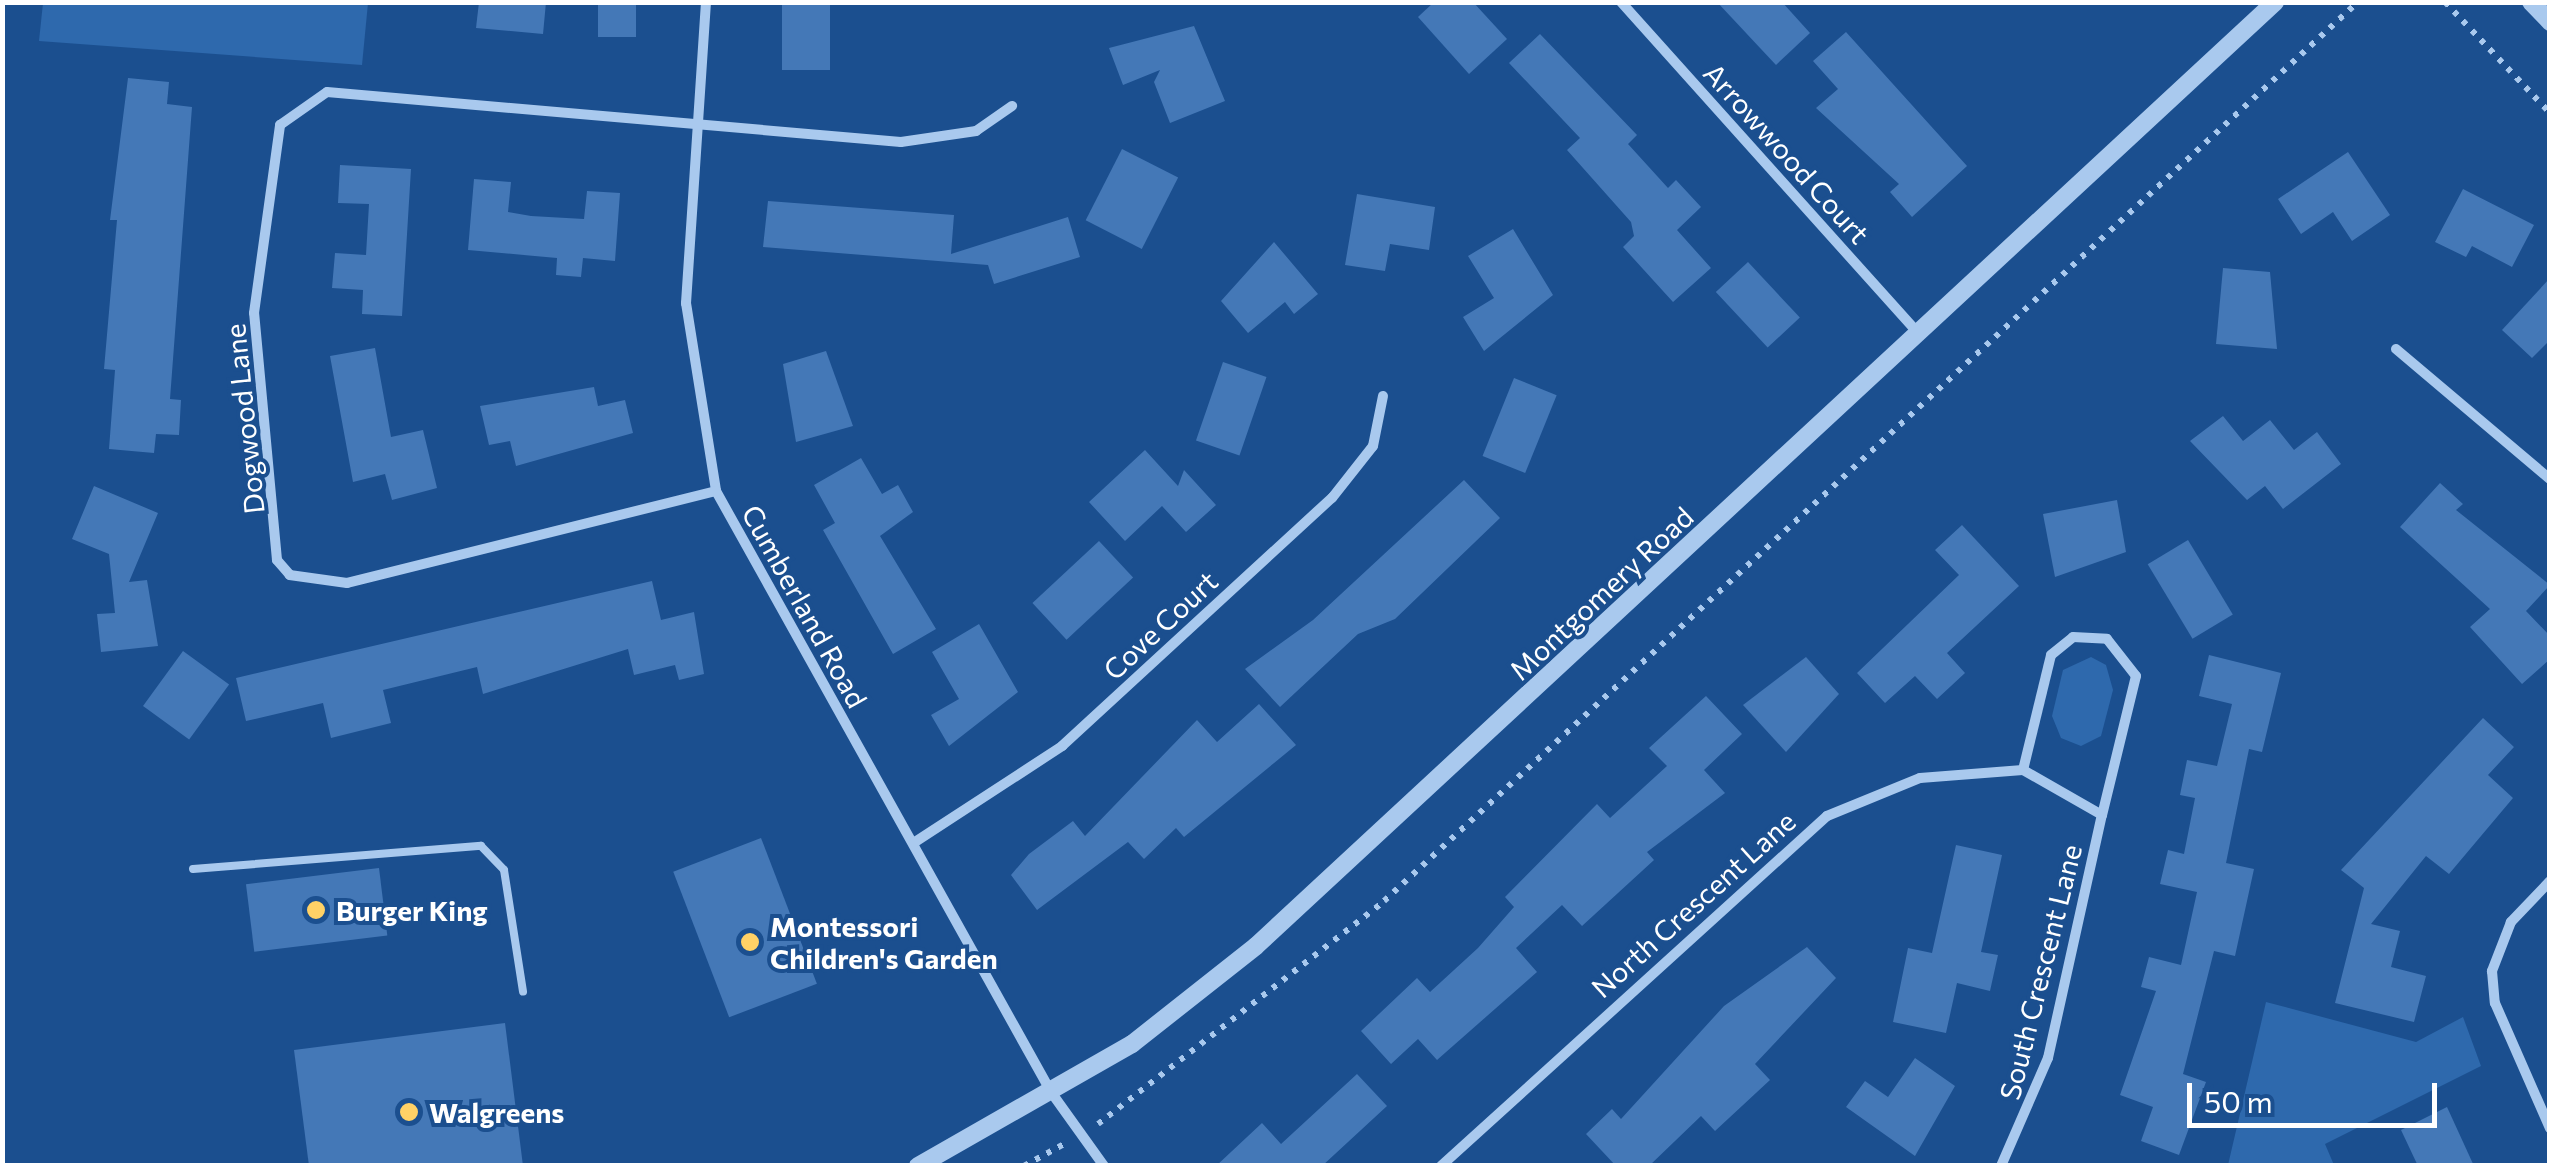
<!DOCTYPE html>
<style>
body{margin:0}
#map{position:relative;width:2552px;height:1168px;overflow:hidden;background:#1b4f8f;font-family:Commissioner,sans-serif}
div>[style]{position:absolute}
.green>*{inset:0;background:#2e69ad}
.building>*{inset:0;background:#4478b7;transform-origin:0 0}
.path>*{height:6px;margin-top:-3px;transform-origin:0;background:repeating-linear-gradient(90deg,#a9c9ee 0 5px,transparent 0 13px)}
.service>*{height:8px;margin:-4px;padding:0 4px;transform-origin:4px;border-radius:4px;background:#a9c9ee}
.minor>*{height:10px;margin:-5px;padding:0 5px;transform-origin:5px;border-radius:5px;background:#a9c9ee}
.tertiary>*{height:18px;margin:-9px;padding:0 9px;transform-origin:9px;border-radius:9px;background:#a9c9ee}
.dots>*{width:28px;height:28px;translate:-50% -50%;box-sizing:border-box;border:5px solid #1b4f8f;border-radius:50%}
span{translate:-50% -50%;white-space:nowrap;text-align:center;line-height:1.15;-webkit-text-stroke:8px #1b4f8f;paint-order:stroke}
.street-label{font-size:28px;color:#fff}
.poi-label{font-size:28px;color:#fff;font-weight:700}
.left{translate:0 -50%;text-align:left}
.frame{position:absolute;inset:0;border:5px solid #fff;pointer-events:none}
.scale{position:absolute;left:2187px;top:1083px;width:250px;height:45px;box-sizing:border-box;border:5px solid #fff;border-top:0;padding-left:12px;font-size:30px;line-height:35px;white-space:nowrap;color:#fff;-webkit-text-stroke:8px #1b4f8f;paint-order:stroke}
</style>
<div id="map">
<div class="green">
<div style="clip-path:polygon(43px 3px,368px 3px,362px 65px,39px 41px)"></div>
<div style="clip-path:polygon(2091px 657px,2106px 665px,2113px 690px,2101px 736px,2081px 746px,2061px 738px,2052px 716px,2063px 670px)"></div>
<div style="clip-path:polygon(2266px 1002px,2416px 1042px,2463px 1017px,2481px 1066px,2325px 1144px,2334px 1165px,2228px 1165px)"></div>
</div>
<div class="building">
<div style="clip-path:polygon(479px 2px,546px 2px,543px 34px,476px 28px)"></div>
<div style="left:598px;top:2px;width:38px;height:35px"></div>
<div style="left:782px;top:2px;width:48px;height:68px"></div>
<div style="clip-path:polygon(1434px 2px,1473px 2px,1507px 39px,1469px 74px,1418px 17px)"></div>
<div style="clip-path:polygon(1717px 2px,1782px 2px,1810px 33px,1776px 65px)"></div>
<div style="clip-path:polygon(1194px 26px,1225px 101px,1170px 123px,1154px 82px,1160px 70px,1123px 85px,1109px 48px)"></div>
<div style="clip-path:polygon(1846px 32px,1967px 166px,1912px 217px,1890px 192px,1899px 184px,1816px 108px,1838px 89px,1813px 61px)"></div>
<div style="clip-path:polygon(1540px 34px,1637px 135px,1628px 144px,1668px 188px,1676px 180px,1701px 207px,1677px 230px,1711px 268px,1673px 302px,1623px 247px,1634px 236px,1631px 222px,1567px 150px,1580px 138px,1509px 63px)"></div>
<div style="clip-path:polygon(128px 78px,169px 82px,167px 104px,192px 107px,170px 399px,181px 400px,179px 435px,156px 434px,154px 453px,109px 449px,115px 370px,104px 369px,117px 220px,110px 220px)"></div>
<div style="left:1122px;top:149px;width:63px;height:80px;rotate:27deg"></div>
<div style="clip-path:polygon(2348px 152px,2390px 215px,2352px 241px,2333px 212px,2301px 234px,2278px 199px)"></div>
<div style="clip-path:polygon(340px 165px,411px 169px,402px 316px,362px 314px,363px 290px,332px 288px,335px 253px,366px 255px,369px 204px,338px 203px)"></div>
<div style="clip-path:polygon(474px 179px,511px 182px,508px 212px,531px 216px,584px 219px,587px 191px,620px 193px,615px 261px,583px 258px,581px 277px,556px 275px,557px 258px,468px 250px)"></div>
<div style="clip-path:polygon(2463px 189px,2534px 225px,2512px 267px,2472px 246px,2466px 257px,2435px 242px)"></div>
<div style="clip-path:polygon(1357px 194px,1435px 207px,1429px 250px,1390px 244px,1385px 271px,1345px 265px)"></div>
<div style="clip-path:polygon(768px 201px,954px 215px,951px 254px,1068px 217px,1080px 257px,994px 284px,988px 265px,763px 247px)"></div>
<div style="clip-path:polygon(1513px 229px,1553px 295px,1484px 351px,1463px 317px,1494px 298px,1468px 256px)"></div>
<div style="clip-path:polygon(1274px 242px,1318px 294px,1294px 314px,1285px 302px,1248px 333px,1221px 301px)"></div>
<div style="left:1748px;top:262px;width:76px;height:44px;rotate:47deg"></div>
<div style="clip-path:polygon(2223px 268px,2270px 272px,2277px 349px,2216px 344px)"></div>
<div style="clip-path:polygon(2550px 278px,2550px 340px,2532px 358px,2502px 330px)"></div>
<div style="clip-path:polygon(375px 348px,391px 437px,423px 430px,437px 488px,392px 500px,385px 474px,353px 482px,330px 356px)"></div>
<div style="clip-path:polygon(826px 351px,853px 426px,796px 442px,783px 364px)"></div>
<div style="left:1223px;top:362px;width:46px;height:83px;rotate:19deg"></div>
<div style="left:1514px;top:378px;width:46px;height:84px;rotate:22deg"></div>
<div style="clip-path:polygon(594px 387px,598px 406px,625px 400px,633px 433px,516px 466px,510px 441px,489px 445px,480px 406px)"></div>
<div style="clip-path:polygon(2223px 416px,2243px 441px,2270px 420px,2294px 450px,2317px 432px,2341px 464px,2283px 509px,2265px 486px,2247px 500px,2190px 441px)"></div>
<div style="clip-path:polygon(1145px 450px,1178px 486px,1184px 470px,1216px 505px,1186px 532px,1162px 506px,1125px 541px,1089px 502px)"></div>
<div style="clip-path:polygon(861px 458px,882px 494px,898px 485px,913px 512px,880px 536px,936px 629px,893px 654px,823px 530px,835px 523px,814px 485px)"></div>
<div style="clip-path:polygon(1464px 480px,1500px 518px,1395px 619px,1358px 634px,1280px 707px,1245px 669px,1313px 620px)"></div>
<div style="clip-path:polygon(2440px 483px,2463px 504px,2456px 510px,2550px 585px,2526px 611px,2550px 636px,2550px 659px,2522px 684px,2470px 627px,2490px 609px,2400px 527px)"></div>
<div style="clip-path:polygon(94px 486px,158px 513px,129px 582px,147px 580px,158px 646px,101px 652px,97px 614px,115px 613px,109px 554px,72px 539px)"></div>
<div style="clip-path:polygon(2117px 500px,2126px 552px,2055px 577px,2043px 514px)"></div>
<div style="clip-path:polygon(1962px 525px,2019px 586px,1947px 653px,1965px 673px,1937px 699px,1915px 676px,1885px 703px,1857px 673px,1959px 575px,1935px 550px)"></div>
<div style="left:2188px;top:540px;width:87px;height:47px;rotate:59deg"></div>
<div style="left:1099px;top:541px;width:50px;height:91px;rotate:47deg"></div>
<div style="clip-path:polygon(652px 581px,661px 620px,694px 612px,704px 674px,679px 680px,675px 665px,634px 675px,628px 649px,483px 694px,477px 667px,383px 690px,391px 723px,331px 738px,323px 703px,246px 721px,236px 678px)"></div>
<div style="clip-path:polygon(979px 624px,1018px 692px,949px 746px,931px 715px,959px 699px,932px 652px)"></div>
<div style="left:183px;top:651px;width:57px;height:68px;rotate:36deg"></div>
<div style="clip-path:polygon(2209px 655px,2281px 673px,2262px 752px,2249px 749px,2226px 863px,2254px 869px,2235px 956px,2214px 951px,2183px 1074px,2206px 1082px,2179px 1155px,2141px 1141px,2153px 1107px,2120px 1095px,2156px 991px,2141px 987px,2149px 957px,2181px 965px,2197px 892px,2160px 884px,2168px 850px,2184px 854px,2195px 798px,2180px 795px,2187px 760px,2217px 766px,2232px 704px,2199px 696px)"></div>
<div style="clip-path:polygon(1806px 657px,1839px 694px,1786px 752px,1743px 705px)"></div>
<div style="clip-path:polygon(1706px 696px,1742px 734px,1704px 770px,1725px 793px,1647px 852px,1654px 860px,1582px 926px,1562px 905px,1516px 948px,1537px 972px,1437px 1060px,1418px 1039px,1391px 1064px,1361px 1031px,1417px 978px,1430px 992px,1478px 948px,1514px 907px,1505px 897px,1597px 804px,1610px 818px,1667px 766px,1649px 748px)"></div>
<div style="clip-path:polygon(1259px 704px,1296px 745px,1184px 837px,1176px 828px,1144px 859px,1128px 842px,1037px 910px,1011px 875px,1029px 854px,1073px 821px,1085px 836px,1197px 720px,1217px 742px)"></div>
<div style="clip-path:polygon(2483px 718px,2514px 747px,2488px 775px,2513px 798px,2449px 874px,2426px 856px,2371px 924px,2400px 931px,2391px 967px,2426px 976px,2414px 1022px,2335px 1003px,2364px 888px,2341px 870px)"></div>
<div style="left:761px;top:838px;width:156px;height:94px;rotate:69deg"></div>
<div style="clip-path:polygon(1956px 845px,2002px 855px,1981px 952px,1998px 955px,1990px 991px,1957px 983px,1946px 1033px,1893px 1022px,1908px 948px,1932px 953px)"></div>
<div style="left:379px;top:868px;width:68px;height:134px;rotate:83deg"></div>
<div style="clip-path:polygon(1807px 947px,1836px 978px,1755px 1064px,1770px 1080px,1715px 1131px,1701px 1116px,1649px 1166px,1616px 1166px,1586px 1134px,1612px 1109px,1621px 1119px,1724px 1006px)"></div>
<div style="clip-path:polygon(505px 1023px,523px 1166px,309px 1166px,294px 1050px)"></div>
<div style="clip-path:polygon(1915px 1058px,1955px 1086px,1915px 1156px,1846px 1107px,1865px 1081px,1888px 1097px)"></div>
<div style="clip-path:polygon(1357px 1074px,1387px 1106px,1322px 1166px,1216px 1166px,1262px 1123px,1281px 1144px)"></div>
<div style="clip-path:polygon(2447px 1107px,2474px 1166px,2418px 1166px,2401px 1130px)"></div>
</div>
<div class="path">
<div style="left:2445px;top:2px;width:153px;rotate:46.6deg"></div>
<div style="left:1098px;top:1124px;width:363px;rotate:-37.9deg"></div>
<div style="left:1384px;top:901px;width:1325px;rotate:-42.71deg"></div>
<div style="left:1024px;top:1166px;width:48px;rotate:-28.7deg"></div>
</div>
<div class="service">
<div style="left:193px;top:869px;width:289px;rotate:-4.6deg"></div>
<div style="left:481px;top:846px;width:33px;rotate:46deg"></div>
<div style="left:504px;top:870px;width:123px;rotate:81.1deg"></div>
</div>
<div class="minor">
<div style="left:706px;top:2px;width:302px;rotate:93.8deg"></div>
<div style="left:686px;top:303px;width:190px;rotate:80.9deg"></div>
<div style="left:716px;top:491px;width:688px;rotate:60.86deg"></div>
<div style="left:1051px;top:1092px;width:91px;rotate:54.4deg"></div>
<div style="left:1621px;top:2px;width:446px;rotate:48.1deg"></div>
<div style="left:2396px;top:349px;width:202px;rotate:40.2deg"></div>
<div style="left:716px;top:491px;width:380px;rotate:166deg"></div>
<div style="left:347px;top:583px;width:58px;rotate:-172deg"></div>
<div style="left:290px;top:575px;width:20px;rotate:-131deg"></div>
<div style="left:277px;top:560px;width:248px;rotate:-95.3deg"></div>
<div style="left:254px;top:313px;width:190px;rotate:-82.1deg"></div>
<div style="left:280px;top:125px;width:57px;rotate:-35.1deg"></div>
<div style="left:327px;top:92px;width:576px;rotate:4.98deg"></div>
<div style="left:901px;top:142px;width:76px;rotate:-8.3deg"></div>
<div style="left:976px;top:131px;width:44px;rotate:-34.8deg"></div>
<div style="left:2023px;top:770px;width:118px;rotate:-76.3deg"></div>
<div style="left:2051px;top:655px;width:28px;rotate:-39deg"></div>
<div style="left:2073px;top:637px;width:34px;rotate:3deg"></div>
<div style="left:2107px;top:639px;width:47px;rotate:51.9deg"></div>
<div style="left:2136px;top:676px;width:143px;rotate:103.7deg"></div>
<div style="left:915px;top:842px;width:176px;rotate:-33.1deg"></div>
<div style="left:1062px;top:746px;width:367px;rotate:-42.6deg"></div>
<div style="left:1332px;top:498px;width:66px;rotate:-51.7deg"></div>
<div style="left:1373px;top:446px;width:51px;rotate:-78.7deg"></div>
<div style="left:2550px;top:881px;width:57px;rotate:133.6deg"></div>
<div style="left:2511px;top:922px;width:53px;rotate:111.2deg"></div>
<div style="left:2492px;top:971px;width:32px;rotate:85deg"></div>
<div style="left:2495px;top:1003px;width:137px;rotate:66.3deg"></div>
<div style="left:1441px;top:1166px;width:521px;rotate:-42.2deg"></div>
<div style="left:1827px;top:816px;width:100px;rotate:-22.2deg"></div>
<div style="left:1920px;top:778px;width:103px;rotate:-4.4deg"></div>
<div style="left:2001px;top:1166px;width:118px;rotate:-66.5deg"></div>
<div style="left:2048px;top:1058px;width:249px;rotate:-77.5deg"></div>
<div style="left:2102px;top:815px;width:91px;rotate:-150.3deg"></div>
</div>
<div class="tertiary">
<div style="left:2531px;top:2px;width:28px;rotate:46deg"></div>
<div style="left:918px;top:1166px;width:246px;rotate:-29.7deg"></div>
<div style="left:1132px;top:1044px;width:158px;rotate:-38.3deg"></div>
<div style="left:1256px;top:946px;width:1389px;rotate:-42.81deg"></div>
</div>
<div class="dots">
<div style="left:316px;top:910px;background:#ffd166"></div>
<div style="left:750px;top:942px;background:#ffd166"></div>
<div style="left:409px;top:1112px;background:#ffd166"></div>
</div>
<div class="street-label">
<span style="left:1787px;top:153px;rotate:48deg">Arrowwood Court</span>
<span style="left:244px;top:419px;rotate:-96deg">Dogwood Lane</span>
<span style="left:1601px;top:593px;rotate:-43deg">Montgomery Road</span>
<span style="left:805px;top:606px;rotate:61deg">Cumberland Road</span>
<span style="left:1160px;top:625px;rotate:-43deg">Cove Court</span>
<span style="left:1693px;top:904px;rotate:-42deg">North Crescent Lane</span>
<span style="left:2040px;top:972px;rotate:-76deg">South Crescent Lane</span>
</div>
<div class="poi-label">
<span class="left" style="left:336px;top:910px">Burger King</span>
<span class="left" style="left:770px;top:942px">Montessori<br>Children's Garden</span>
<span class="left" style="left:429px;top:1112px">Walgreens</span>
</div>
<div class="frame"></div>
<div class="scale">50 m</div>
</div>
